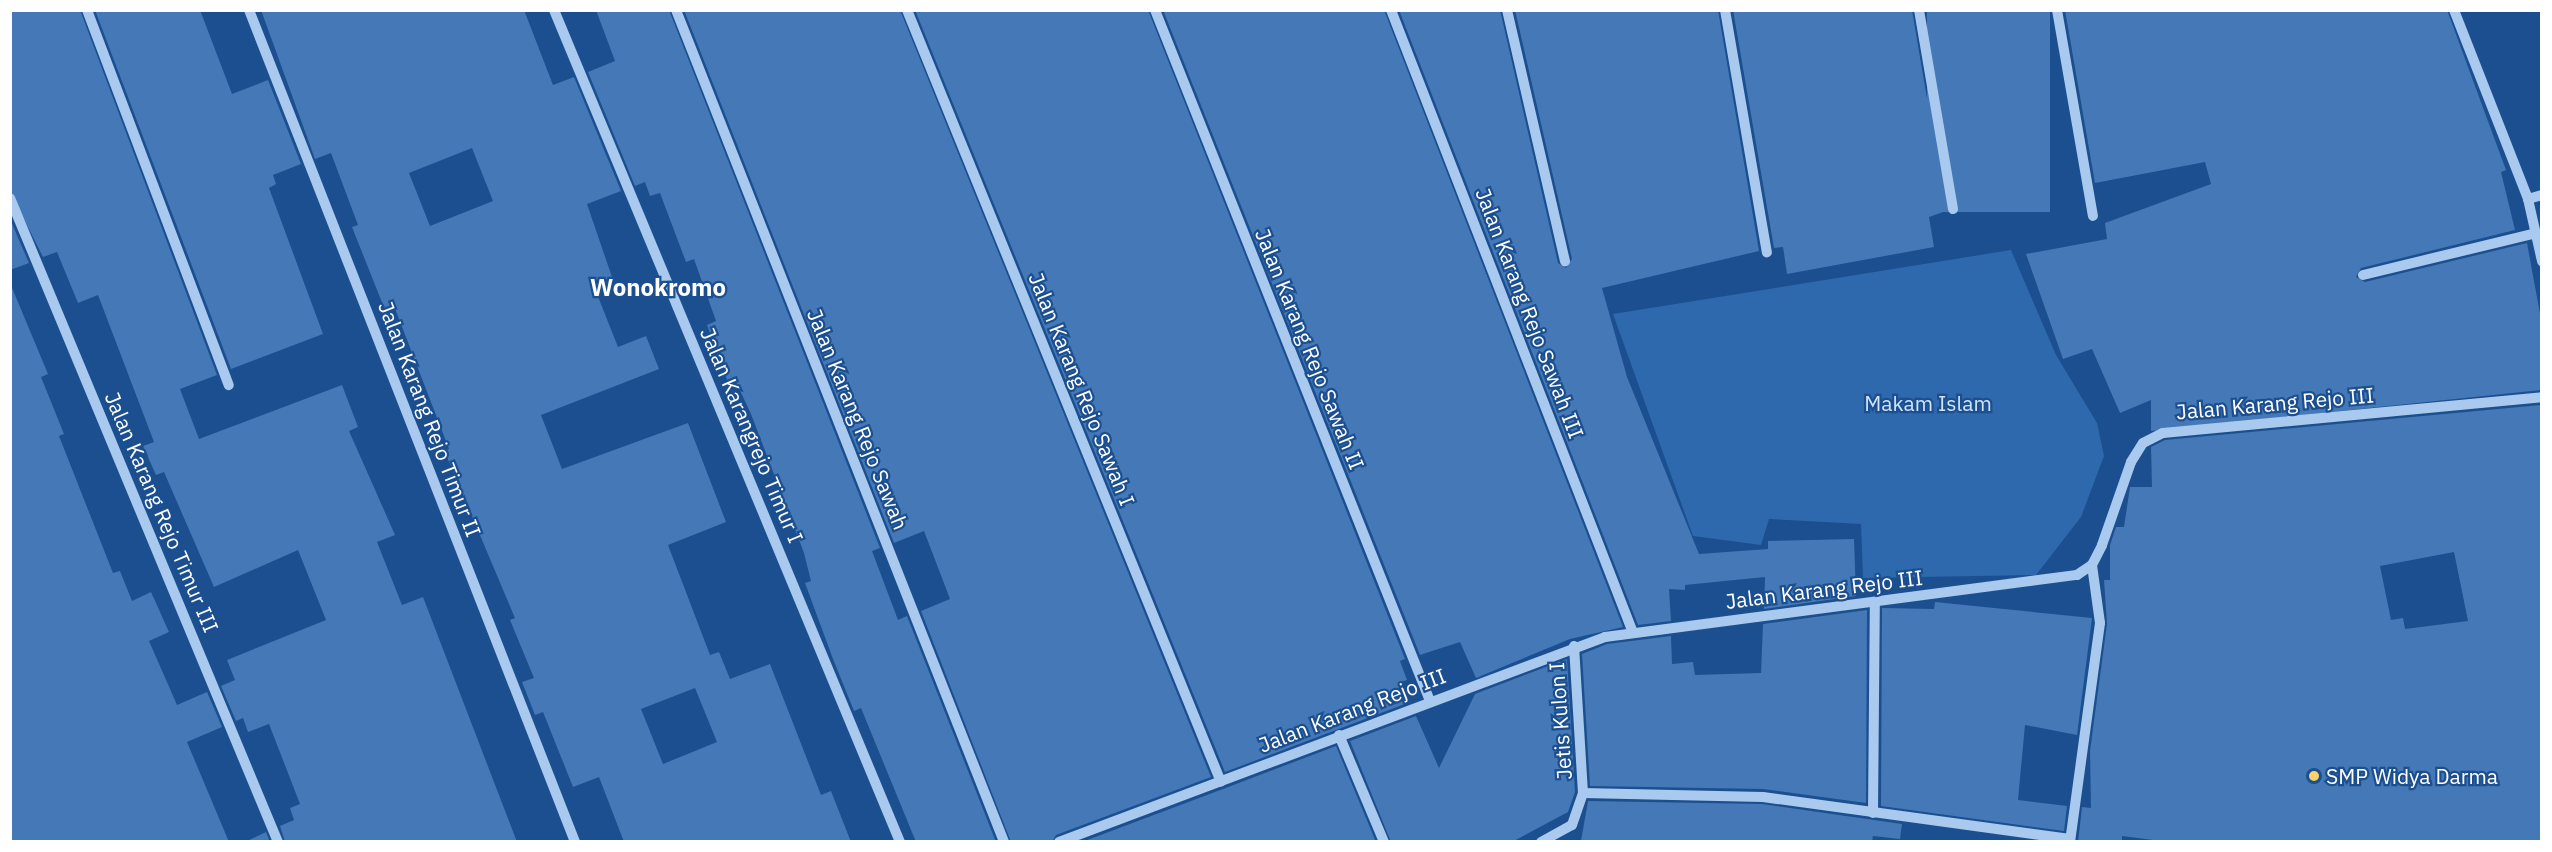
<!DOCTYPE html>
<style>
body{margin:0}
#map{position:relative;width:2552px;height:852px;overflow:hidden;background:#1b4f8f;font-family:"IBM Plex Sans",sans-serif}
div>[style]{position:absolute}
.green>*{inset:0;background:#2e69ad}
.building>*{inset:0;background:#4478b7;transform-origin:0 0}
.minor>*{height:10px;margin:-5px;padding:0 5px;transform-origin:5px;border-radius:5px;background:#a9c9ee}
.dots>*{width:16px;height:16px;translate:-50% -50%;box-sizing:border-box;border:3px solid #1b4f8f;border-radius:50%}
span{translate:-50% -50%;white-space:nowrap;text-align:center;line-height:1.15;-webkit-text-stroke:4.5px #1b4f8f;paint-order:stroke}
.street-label{font-size:21px;color:#fff}
.park-label{font-size:21px;color:#cfe3fa}
.poi-label{font-size:21px;color:#fff}
.left{translate:0 -50%;text-align:left}
.quarter-label{font-size:24px;color:#fff;font-weight:700}
.frame{position:absolute;inset:0;border:12px solid #fff;pointer-events:none}
</style>
<div id="map">
<div class="green">
<div style="clip-path:polygon(2011px 250px,2056px 355px,2097px 423px,2104px 456px,2081px 517px,2036px 575px,1863px 578px,1861px 524px,1769px 519px,1761px 545px,1693px 536px,1613px 314px)"></div>
</div>
<div class="building">
<div style="clip-path:polygon(10px 10px,80px 10px,217px 375px,180px 389px,199px 439px,342px 385px,358px 427px,349px 431px,395px 535px,377px 542px,402px 605px,423px 597px,517px 842px,285px 842px,280px 826px,294px 820px,290px 808px,300px 804px,269px 724px,248px 732px,243px 718px,236px 721px,221px 686px,235px 680px,227px 660px,326px 620px,298px 550px,214px 587px,164px 472px,156px 475px,143px 446px,154px 442px,98px 295px,78px 303px,57px 252px,43px 257px,10px 191px)"></div>
<div style="clip-path:polygon(95px 10px,200px 10px,232px 94px,268px 80px,301px 164px,273px 175px,276px 184px,269px 188px,323px 334px,231px 369px)"></div>
<div style="clip-path:polygon(evenodd,261px 10px,524px 10px,553px 85px,574px 77px,621px 191px,587px 204px,612px 277px,593px 284px,618px 347px,646px 336px,659px 369px,541px 415px,562px 469px,688px 423px,726px 522px,668px 545px,710px 655px,719px 652px,730px 679px,770px 664px,821px 795px,831px 791px,851px 842px,624px 842px,599px 777px,573px 787px,543px 712px,535px 715px,522px 682px,534px 678px,510px 620px,515px 618px,444px 450px,449px 449px,394px 306px,385px 310px,352px 227px,358px 225px,331px 153px,315px 159px,261px 10px,472px 148px,493px 201px,430px 226px,409px 173px,472px 148px,261px 10px,695px 688px,717px 742px,663px 764px,641px 709px,695px 688px)"></div>
<div style="clip-path:polygon(596px 10px,669px 10px,880px 548px,872px 551px,898px 620px,907px 616px,996px 842px,916px 842px,861px 708px,854px 711px,833px 659px,805px 583px,811px 581px,804px 553px,751px 414px,736px 382px,729px 385px,707px 325px,716px 321px,694px 259px,686px 262px,660px 193px,650px 196px,645px 182px,635px 186px,588px 72px,615px 61px)"></div>
<div style="clip-path:polygon(684px 10px,900px 10px,1211px 777px,1056px 835px,1052px 842px,1011px 842px,921px 611px,950px 599px,924px 531px,894px 543px)"></div>
<div style="clip-path:polygon(915px 10px,1148px 10px,1405px 659px,1400px 661px,1407px 680px,1401px 682px,1410px 702px,1225px 772px)"></div>
<div style="clip-path:polygon(1163px 10px,1384px 10px,1623px 627px,1570px 639px,1476px 678px,1460px 642px,1420px 655px)"></div>
<div style="clip-path:polygon(1399px 10px,1500px 10px,1558px 263px,1566px 268px,1572px 259px,1515px 10px,1718px 10px,1759px 251px,1602px 288px,1627px 377px,1699px 554px,1768px 549px,1768px 541px,1854px 539px,1856px 596px,1764px 609px,1765px 577px,1685px 585px,1685px 590px,1669px 589px,1671px 621px,1638px 625px)"></div>
<div style="clip-path:polygon(1733px 10px,1912px 10px,1946px 211px,1929px 217px,1934px 247px,1787px 274px,1783px 247px,1774px 248px)"></div>
<div style="left:1927px;top:10px;width:123px;height:202px"></div>
<div style="clip-path:polygon(2065px 10px,2447px 10px,2506px 170px,2501px 172px,2515px 230px,2361px 268px,2356px 277px,2365px 282px,2527px 243px,2541px 319px,2541px 390px,2151px 431px,2151px 400px,2120px 413px,2092px 349px,2063px 359px,2026px 254px,2107px 239px,2105px 223px,2211px 184px,2205px 162px,2095px 183px)"></div>
<div style="clip-path:polygon(10px 219px,29px 263px,10px 270px)"></div>
<div style="clip-path:polygon(10px 283px,48px 374px,41px 377px,64px 434px,59px 436px,113px 573px,120px 571px,132px 601px,151px 592px,169px 632px,149px 641px,177px 705px,207px 692px,222px 727px,187px 742px,229px 842px,10px 842px)"></div>
<div style="clip-path:polygon(evenodd,2541px 405px,2541px 842px,2169px 842px,2122px 836px,2122px 842px,2078px 842px,2082px 807px,2091px 808px,2090px 751px,2107px 624px,2104px 580px,2110px 580px,2110px 545px,2116px 527px,2124px 527px,2130px 487px,2152px 487px,2151px 447px,2165px 440px,2541px 405px,2454px 552px,2468px 621px,2405px 629px,2403px 618px,2391px 620px,2380px 566px,2454px 552px)"></div>
<div style="clip-path:polygon(1935px 602px,2092px 618px,2077px 735px,2025px 725px,2018px 800px,2067px 806px,2064px 831px,1881px 806px,1882px 608px,1934px 609px)"></div>
<div style="clip-path:polygon(1867px 610px,1866px 803px,1763px 789px,1590px 786px,1582px 654px,1607px 644px,1671px 636px,1672px 664px,1693px 662px,1695px 675px,1761px 673px,1763px 624px)"></div>
<div style="clip-path:polygon(1567px 659px,1575px 792px,1568px 812px,1512px 842px,1391px 842px,1350px 741px,1416px 716px,1439px 768px,1475px 694px)"></div>
<div style="clip-path:polygon(1336px 746px,1376px 842px,1082px 842px,1223px 789px)"></div>
<div style="clip-path:polygon(1588px 801px,1762px 804px,1902px 824px,1900px 839px,1873px 836px,1872px 842px,1581px 841px)"></div>
<div style="clip-path:polygon(266px 832px,270px 842px,245px 842px)"></div>
</div>
<div class="minor">
<div style="left:87px;top:10px;width:401px;rotate:69.3deg"></div>
<div style="left:249px;top:10px;width:894px;rotate:68.6deg"></div>
<div style="left:554px;top:10px;width:901px;rotate:67.42deg"></div>
<div style="left:676px;top:10px;width:894px;rotate:68.48deg"></div>
<div style="left:907px;top:10px;width:833px;rotate:67.87deg"></div>
<div style="left:1155px;top:10px;width:744px;rotate:68.3deg"></div>
<div style="left:1391px;top:10px;width:665px;rotate:68.76deg"></div>
<div style="left:1507px;top:10px;width:258px;rotate:77deg"></div>
<div style="left:1725px;top:10px;width:246px;rotate:80.2deg"></div>
<div style="left:1919px;top:10px;width:202px;rotate:80.3deg"></div>
<div style="left:2057px;top:10px;width:209px;rotate:80.1deg"></div>
<div style="left:2454px;top:10px;width:203px;rotate:68.6deg"></div>
<div style="left:2528px;top:199px;width:64px;rotate:77.3deg"></div>
<div style="left:10px;top:198px;width:698px;rotate:67.41deg"></div>
<div style="left:2528px;top:199px;width:15px;rotate:-16deg"></div>
<div style="left:2363px;top:275px;width:178px;rotate:-13.6deg"></div>
<div style="left:1574px;top:646px;width:147px;rotate:86.5deg"></div>
<div style="left:1339px;top:735px;width:116px;rotate:67.2deg"></div>
<div style="left:1583px;top:793px;width:180px;rotate:1.3deg"></div>
<div style="left:1763px;top:797px;width:310px;rotate:7.8deg"></div>
<div style="left:1873px;top:813px;width:211px;rotate:-89.5deg"></div>
<div style="left:1059px;top:842px;width:583px;rotate:-20.58deg"></div>
<div style="left:1605px;top:637px;width:476px;rotate:-7.5deg"></div>
<div style="left:2077px;top:575px;width:18px;rotate:-34deg"></div>
<div style="left:2092px;top:565px;width:22px;rotate:-63deg"></div>
<div style="left:2102px;top:545px;width:88px;rotate:-70.7deg"></div>
<div style="left:2131px;top:462px;width:22px;rotate:-58deg"></div>
<div style="left:2143px;top:443px;width:22px;rotate:-27deg"></div>
<div style="left:2163px;top:433px;width:381px;rotate:-5.4deg"></div>
<div style="left:1541px;top:842px;width:35px;rotate:-29deg"></div>
<div style="left:1572px;top:825px;width:34px;rotate:-71deg"></div>
<div style="left:2070px;top:842px;width:221px;rotate:-82.2deg"></div>
<div style="left:2100px;top:623px;width:59px;rotate:-97.9deg"></div>
</div>
<div class="dots">
<div style="left:2314px;top:776px;background:#ffd166"></div>
</div>
<div class="street-label">
<span style="left:1530px;top:313px;rotate:69deg">Jalan Karang Rejo Sawah III</span>
<span style="left:1310px;top:349px;rotate:68deg">Jalan Karang Rejo Sawah II</span>
<span style="left:1082px;top:389px;rotate:68deg">Jalan Karang Rejo Sawah I</span>
<span style="left:2275px;top:403px;rotate:-5deg">Jalan Karang Rejo III</span>
<span style="left:430px;top:419px;rotate:69deg">Jalan Karang Rejo Timur II</span>
<span style="left:858px;top:419px;rotate:68deg">Jalan Karang Rejo Sawah</span>
<span style="left:752px;top:435px;rotate:67deg">Jalan Karangrejo Timur I</span>
<span style="left:162px;top:512px;rotate:67deg">Jalan Karang Rejo Timur III</span>
<span style="left:1824px;top:589px;rotate:-7deg">Jalan Karang Rejo III</span>
<span style="left:1352px;top:710px;rotate:-21deg">Jalan Karang Rejo III</span>
<span style="left:1560px;top:721px;rotate:-94deg">Jetis Kulon I</span>
</div>
<div class="park-label">
<span style="left:1928px;top:403px">Makam Islam</span>
</div>
<div class="poi-label">
<span class="left" style="left:2326px;top:776px">SMP Widya Darma</span>
</div>
<div class="quarter-label">
<span style="left:658px;top:288px">Wonokromo</span>
</div>
<div class="frame"></div>
</div>
